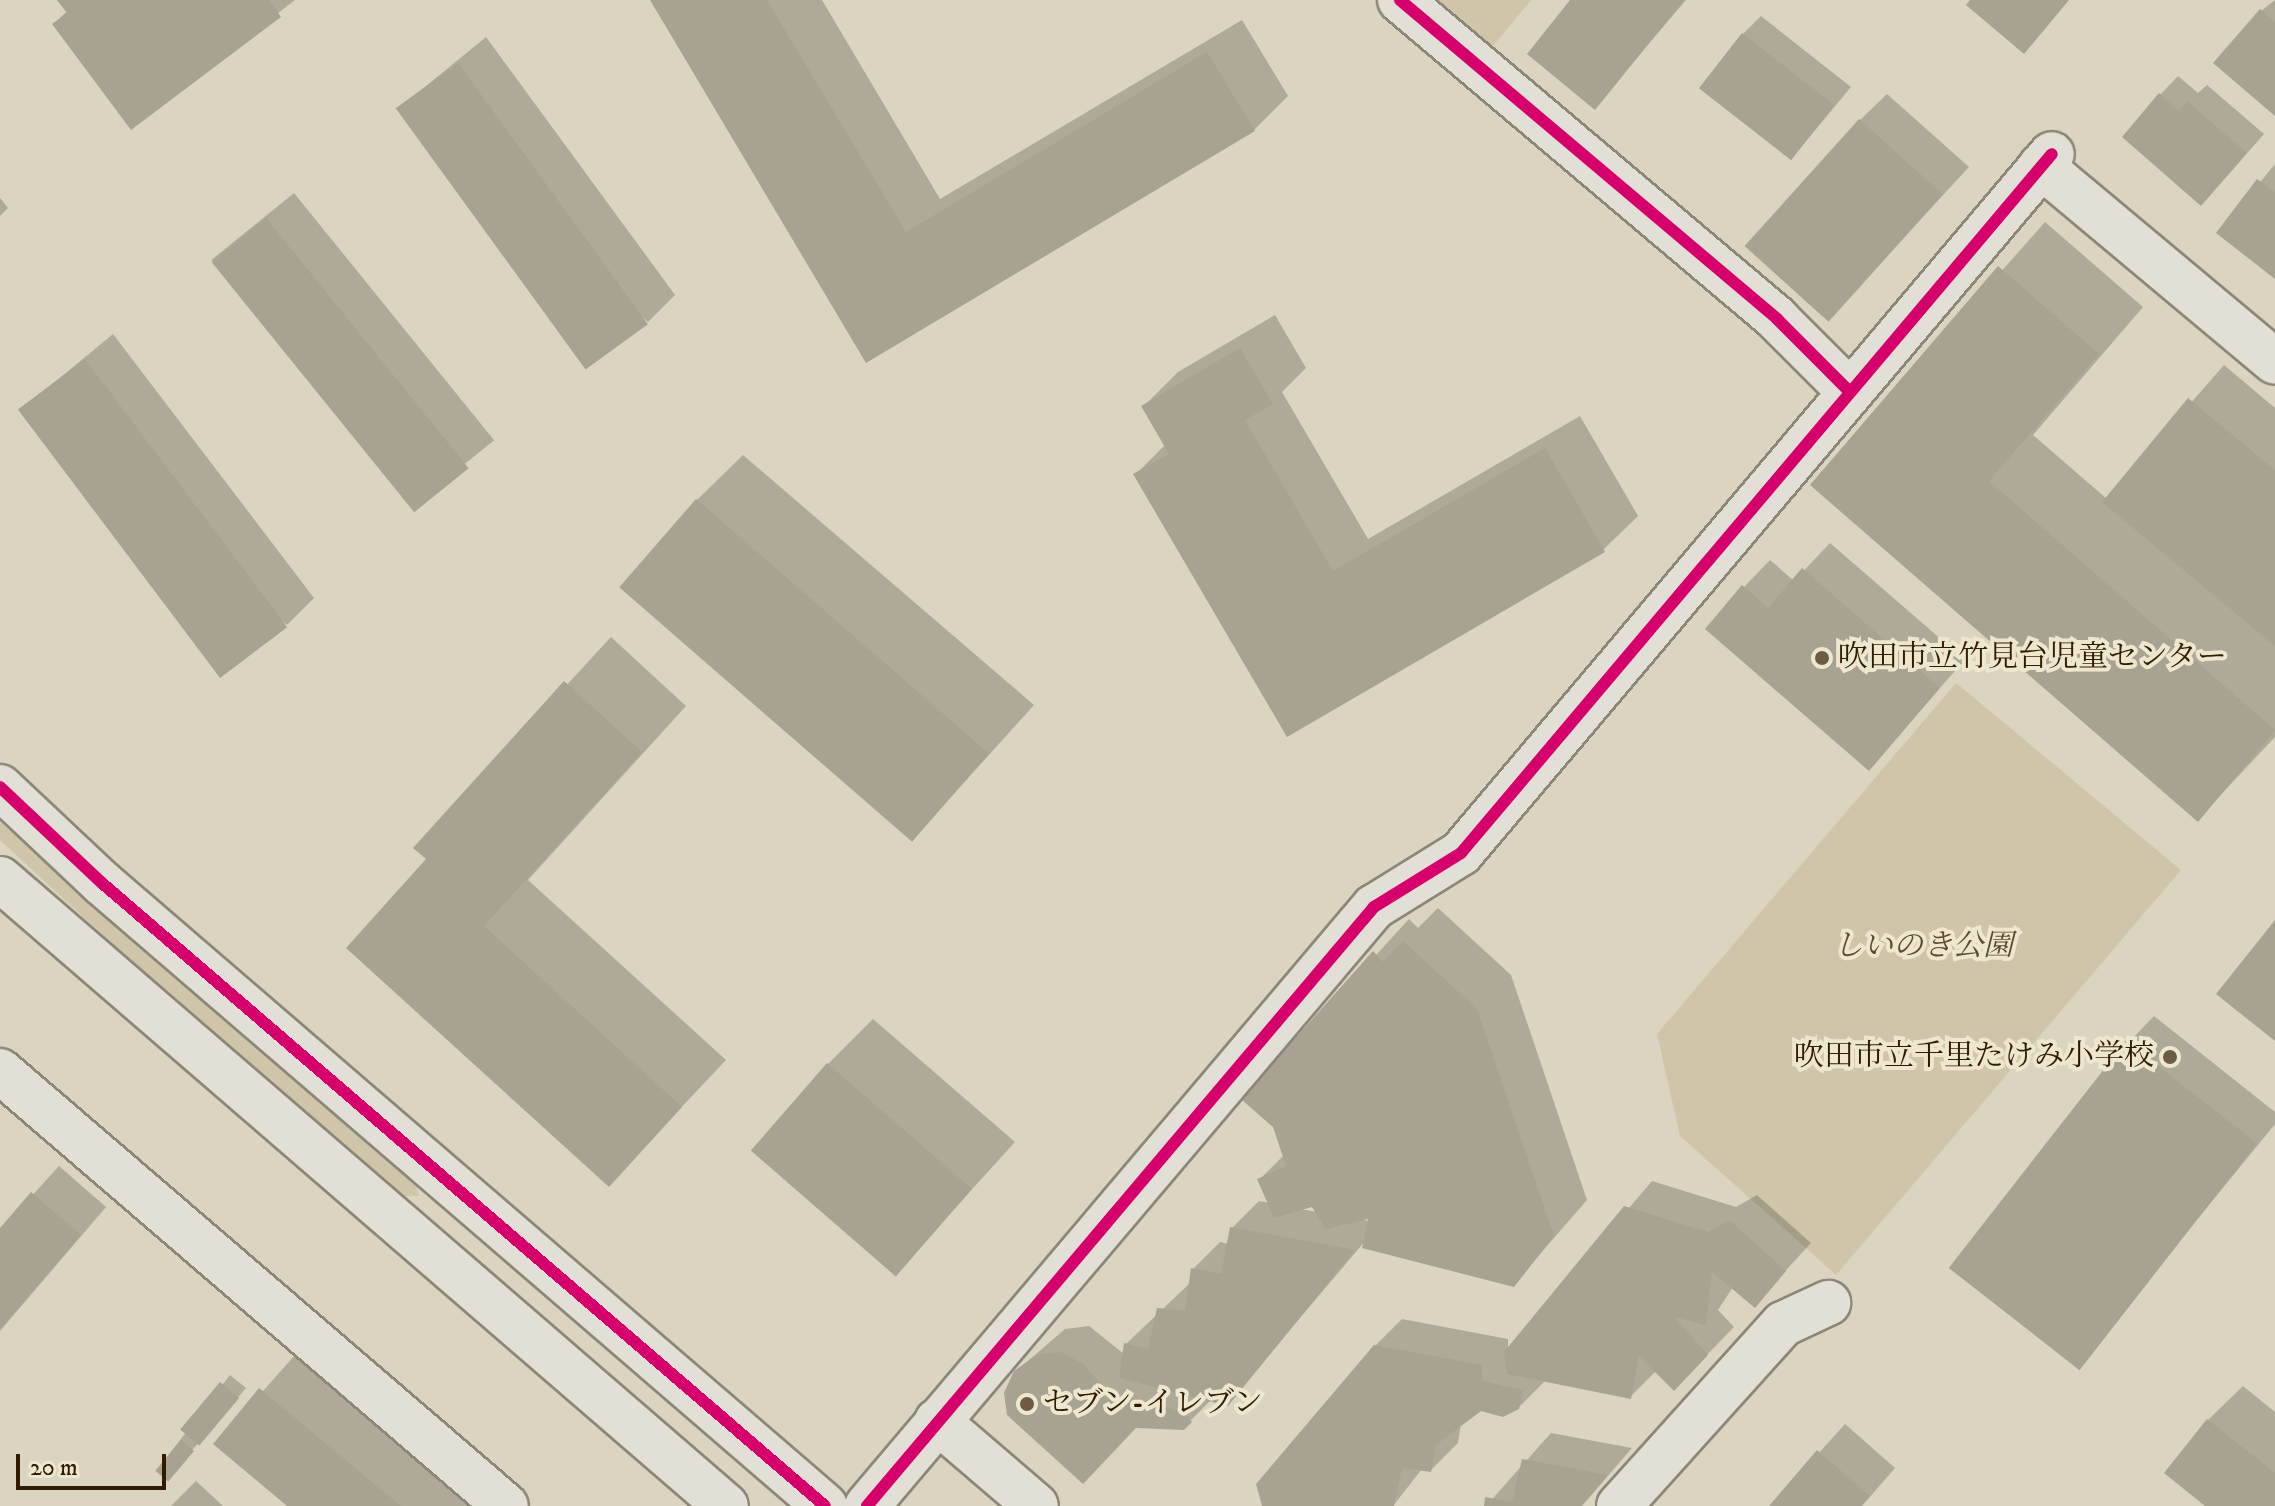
<!DOCTYPE html>
<meta charset="utf-8">
<style>
body{margin:0}
#map{position:relative;width:2275px;height:1506px;overflow:hidden;background:#dad4c0;font-family:"IM FELL DW Pica","Noto Serif JP",serif}
div>[style]{position:absolute}
.green>*{inset:0;background:#cfc6a9}
.shadow>*{inset:0;background:#0003;transform-origin:0 0}
.building>*{inset:0;background:#a8a293;transform-origin:0 0}
.roads{filter:drop-shadow(2px 0 #8e8778) drop-shadow(-2px 0 #8e8778) drop-shadow(0 2px #8e8778) drop-shadow(0 -2px #8e8778)}
.minor>*{height:44px;margin:-22px;padding:0 22px;transform-origin:22px;border-radius:22px;background:#e2e0d6}
.tertiary>*{height:44px;margin:-22px;padding:0 22px;transform-origin:22px;border-radius:22px;background:#e2e0d6}
.cycleway>*{height:12px;margin:-6px;padding:0 6px;transform-origin:6px;border-radius:6px;background:#d6006c}
.dots>*{width:22px;height:22px;translate:-50% -50%;box-sizing:border-box;border:4px solid #eee7d0;border-radius:50%}
span{translate:-50% -50%;white-space:nowrap;text-align:center;line-height:1.15;-webkit-text-stroke:8px #eee7d0;paint-order:stroke}
.poi-label{font-size:30px;color:#311c02}
.left{translate:0 -50%;text-align:left}
.right{translate:-100% -50%;text-align:right}
.park-label{font-size:30px;color:#5e4b2f;font-style:italic}
.scale{position:absolute;left:16px;top:1454px;width:150px;height:36px;box-sizing:border-box;border:4px solid #311c02;border-top:0;padding-left:10px;font-size:24px;line-height:28px;white-space:nowrap;color:#311c02;-webkit-text-stroke:6px #eee7d0;paint-order:stroke}
</style>
<div id="map">
<div class="green">
<div style="clip-path:polygon(1437px 0,1531px 0,1492px 47px)"></div>
<div style="clip-path:polygon(1956px 683px,2181px 870px,1836px 1275px,1680px 1136px,1657px 1034px)"></div>
<div style="clip-path:polygon(0 822px,415px 1183px,419px 1196px,404px 1196px,119px 950px,0 840px)"></div>
</div>
<div class="shadow">
<div style="clip-path:polygon(60px 0,295px 0,132px 127px,54px 24px,68px 10px)"></div>
<div style="clip-path:polygon(652px 0,822px 0,940px 199px,1242px 20px,1288px 96px,1254px 130px,867px 360px)"></div>
<div style="clip-path:polygon(1573px 0,1686px 0,1595px 107px)"></div>
<div style="clip-path:polygon(2275px 0,2275px 114px,2261px 11px)"></div>
<div style="clip-path:polygon(1761px 16px,1851px 87px,1792px 158px,1743px 34px)"></div>
<div style="clip-path:polygon(486px 37px,675px 295px,648px 322px,398px 109px)"></div>
<div style="clip-path:polygon(2178px 76px,2198px 93px,2207px 85px,2264px 134px,2219px 185px,2160px 95px)"></div>
<div style="clip-path:polygon(1887px 94px,1969px 167px,1833px 314px,1860px 120px)"></div>
<div style="clip-path:polygon(2275px 164px,2275px 276px,2219px 232px)"></div>
<div style="left:294px;top:193px;width:318px;height:106px;rotate:51deg"></div>
<div style="clip-path:polygon(0 198px,8px 208px,0 216px)"></div>
<div style="clip-path:polygon(2045px 222px,2143px 307px,2033px 435px,2107px 499px,2224px 365px,2275px 408px,2275px 737px,2198px 819px,1812px 485px)"></div>
<div style="clip-path:polygon(1275px 315px,1306px 368px,1282px 392px,1368px 539px,1580px 416px,1638px 516px,1603px 550px,1288px 734px,1136px 474px,1166px 444px,1144px 406px,1178px 372px)"></div>
<div style="clip-path:polygon(113px 334px,314px 598px,287px 625px,21px 410px)"></div>
<div style="clip-path:polygon(743px 455px,1034px 705px,914px 838px,697px 500px)"></div>
<div style="clip-path:polygon(1830px 543px,1965px 660px,1868px 768px,1744px 587px,1770px 560px,1794px 581px)"></div>
<div style="clip-path:polygon(611px 637px,686px 706px,528px 880px,726px 1060px,609px 1184px,429px 859px,416px 848px)"></div>
<div style="clip-path:polygon(evenodd,1438px 908px,1511px 975px,1587px 1200px,1513px 1285px,1366px 1240px,1227px 1404px,1211px 1400px,1183px 1428px,1136px 1426px,1083px 1481px,1009px 1414px,1015px 1372px,1065px 1329px,1089px 1326px,1124px 1354px,1126px 1344px,1191px 1282px,1193px 1269px,1220px 1242px,1229px 1244px,1232px 1228px,1259px 1201px,1270px 1203px,1260px 1179px,1284px 1155px,1275px 1126px,1244px 1099px,1409px 919px,1418px 928px,1438px 908px,1312px 1205px,1317px 1212px,1301px 1209px,1312px 1205px,1438px 908px,1371px 1216px,1370px 1221px,1357px 1219px,1371px 1216px)"></div>
<div style="clip-path:polygon(2154px 1016px,2275px 1112px,2275px 1124px,2077px 1367px,2128px 1043px)"></div>
<div style="clip-path:polygon(873px 1019px,1015px 1142px,896px 1273px,828px 1064px)"></div>
<div style="clip-path:polygon(59px 1166px,106px 1207px,0 1331px,0 1231px)"></div>
<div style="clip-path:polygon(1652px 1181px,1736px 1207px,1757px 1195px,1811px 1243px,1754px 1305px,1733px 1287px,1718px 1310px,1734px 1327px,1701px 1361px,1656px 1371px,1630px 1397px,1546px 1380px,1518px 1408px,1481px 1408px,1461px 1423px,1458px 1443px,1431px 1470px,1422px 1469px,1393px 1506px,1264px 1506px,1375px 1346px,1402px 1319px,1508px 1339px,1508px 1350px)"></div>
<div style="clip-path:polygon(295px 1355px,476px 1506px,290px 1506px,216px 1444px)"></div>
<div style="clip-path:polygon(230px 1375px,246px 1388px,175px 1470px,157px 1470px)"></div>
<div style="clip-path:polygon(2243px 1386px,2275px 1412px,2275px 1506px,2208px 1506px,2208px 1420px)"></div>
<div style="clip-path:polygon(1845px 1424px,1895px 1468px,1862px 1506px,1771px 1506px)"></div>
<div style="clip-path:polygon(1551px 1433px,1632px 1448px,1582px 1506px,1486px 1506px)"></div>
<div style="clip-path:polygon(196px 1481px,223px 1506px,171px 1506px)"></div>
</div>
<div class="building">
<div style="clip-path:polygon(57px 0,269px 0,281px 17px,131px 130px,52px 24px,67px 13px)"></div>
<div style="clip-path:polygon(650px 0,767px 0,906px 232px,1207px 52px,1255px 131px,866px 363px)"></div>
<div style="clip-path:polygon(1570px 0,1684px 0,1595px 110px,1527px 54px)"></div>
<div style="clip-path:polygon(1970px 0,2069px 0,2024px 54px,1966px 5px)"></div>
<div style="clip-path:polygon(2260px 9px,2275px 22px,2275px 116px,2213px 63px)"></div>
<div style="left:1742px;top:33px;width:117px;height:70px;rotate:38deg"></div>
<div style="left:458px;top:63px;width:323px;height:77px;rotate:54deg"></div>
<div style="clip-path:polygon(2159px 93px,2179px 111px,2187px 101px,2247px 153px,2201px 206px,2122px 137px)"></div>
<div style="left:1859px;top:119px;width:113px;height:171px;rotate:42deg"></div>
<div style="clip-path:polygon(2257px 179px,2275px 192px,2275px 279px,2216px 233px)"></div>
<div style="left:266px;top:218px;width:322px;height:70px;rotate:51deg"></div>
<div style="clip-path:polygon(1998px 266px,2099px 354px,1989px 481px,2275px 730px,2198px 822px,1810px 485px)"></div>
<div style="clip-path:polygon(1240px 348px,1273px 404px,1245px 420px,1333px 571px,1545px 448px,1605px 552px,1287px 737px,1133px 474px,1169px 454px,1141px 406px)"></div>
<div style="left:85px;top:359px;width:336px;height:84px;rotate:53deg"></div>
<div style="clip-path:polygon(2188px 398px,2275px 470px,2275px 646px,2102px 502px)"></div>
<div style="left:696px;top:499px;width:388px;height:117px;rotate:41deg"></div>
<div style="clip-path:polygon(1802px 568px,1940px 688px,1869px 771px,1705px 629px,1742px 585px,1768px 608px)"></div>
<div style="clip-path:polygon(564px 681px,642px 752px,484px 926px,682px 1107px,609px 1187px,346px 948px,426px 859px,413px 848px)"></div>
<div style="clip-path:polygon(2275px 920px,2275px 1041px,2216px 994px)"></div>
<div style="clip-path:polygon(1403px 941px,1477px 1009px,1554px 1236px,1514px 1287px,1362px 1248px,1368px 1219px,1326px 1229px,1312px 1207px,1274px 1218px,1257px 1179px,1286px 1166px,1273px 1127px,1241px 1099px,1373px 951px,1383px 962px)"></div>
<div style="left:2126px;top:1041px;width:166px;height:288px;rotate:38deg"></div>
<div style="left:827px;top:1063px;width:192px;height:116px;rotate:41deg"></div>
<div style="clip-path:polygon(31px 1192px,81px 1235px,0 1329px,0 1228px)"></div>
<div style="clip-path:polygon(1624px 1206px,1708px 1232px,1729px 1220px,1786px 1271px,1755px 1308px,1712px 1272px,1706px 1325px,1674px 1317px,1708px 1355px,1674px 1391px,1639px 1356px,1631px 1399px,1507px 1374px,1504px 1352px)"></div>
<div style="clip-path:polygon(1230px 1227px,1355px 1250px,1228px 1406px,1119px 1378px,1124px 1343px,1148px 1349px,1157px 1308px,1185px 1311px,1191px 1268px,1221px 1274px)"></div>
<div style="clip-path:polygon(1374px 1345px,1482px 1365px,1482px 1381px,1523px 1390px,1519px 1409px,1503px 1417px,1481px 1411px,1436px 1445px,1431px 1472px,1402px 1468px,1394px 1506px,1262px 1506px,1256px 1484px)"></div>
<div style="clip-path:polygon(1061px 1352px,1083px 1364px,1118px 1404px,1149px 1402px,1184px 1412px,1192px 1422px,1184px 1430px,1136px 1428px,1083px 1484px,1007px 1415px,1004px 1393px,1014px 1371px,1037px 1355px)"></div>
<div style="left:220px;top:1382px;width:25px;height:62px;rotate:40deg"></div>
<div style="clip-path:polygon(259px 1388px,401px 1506px,287px 1506px,213px 1444px)"></div>
<div style="clip-path:polygon(2207px 1419px,2275px 1473px,2275px 1506px,2205px 1506px,2164px 1473px)"></div>
<div style="left:181px;top:1440px;width:17px;height:40px;rotate:40deg"></div>
<div style="clip-path:polygon(1817px 1450px,1870px 1496px,1861px 1506px,1769px 1506px)"></div>
<div style="clip-path:polygon(1522px 1459px,1608px 1475px,1581px 1506px,1484px 1506px,1485px 1497px,1512px 1502px)"></div>
</div>
<div class="roads">
<div class="minor">
<div style="left:1400px;top:0;width:494px;rotate:40.2deg"></div>
<div style="left:1777px;top:319px;width:100px;rotate:45deg"></div>
<div style="left:2041px;top:166px;width:305px;rotate:39.9deg"></div>
<div style="left:0;top:1071px;width:667px;rotate:40.69deg"></div>
<div style="left:937px;top:1421px;width:130px;rotate:40.6deg"></div>
<div style="left:867px;top:1506px;width:785px;rotate:-49.76deg"></div>
<div style="left:1374px;top:907px;width:102px;rotate:-31.8deg"></div>
<div style="left:1461px;top:853px;width:915px;rotate:-49.79deg"></div>
<div style="left:1619px;top:1506px;width:245px;rotate:-48deg"></div>
<div style="left:1783px;top:1324px;width:50px;rotate:-25deg"></div>
</div>
<div class="tertiary">
<div style="left:0;top:787px;width:140px;rotate:43.3deg"></div>
<div style="left:102px;top:883px;width:954px;rotate:40.75deg"></div>
<div style="left:0;top:879px;width:959px;rotate:40.82deg"></div>
</div>
</div>
<div class="cycleway">
<div style="left:1400px;top:0;width:494px;rotate:40.2deg"></div>
<div style="left:1777px;top:319px;width:100px;rotate:45deg"></div>
<div style="left:0;top:787px;width:140px;rotate:43.3deg"></div>
<div style="left:102px;top:883px;width:954px;rotate:40.75deg"></div>
<div style="left:867px;top:1506px;width:785px;rotate:-49.76deg"></div>
<div style="left:1374px;top:907px;width:102px;rotate:-31.8deg"></div>
<div style="left:1461px;top:853px;width:915px;rotate:-49.79deg"></div>
</div>
<div class="dots">
<div style="left:1822px;top:658px;background:#6c5c44"></div>
<div style="left:2170px;top:1057px;background:#6c5c44"></div>
<div style="left:1027px;top:1404px;background:#6c5c44"></div>
</div>
<div class="poi-label">
<span class="left" style="left:1838px;top:658px">吹田市立竹見台児童センター</span>
<span class="right" style="left:2154px;top:1057px">吹田市立千里たけみ小学校</span>
<span class="left" style="left:1043px;top:1404px">セブン-イレブン</span>
</div>
<div class="park-label">
<span style="left:1923px;top:947px">しいのき公園</span>
</div>
<div class="scale">20 m</div>
</div>
